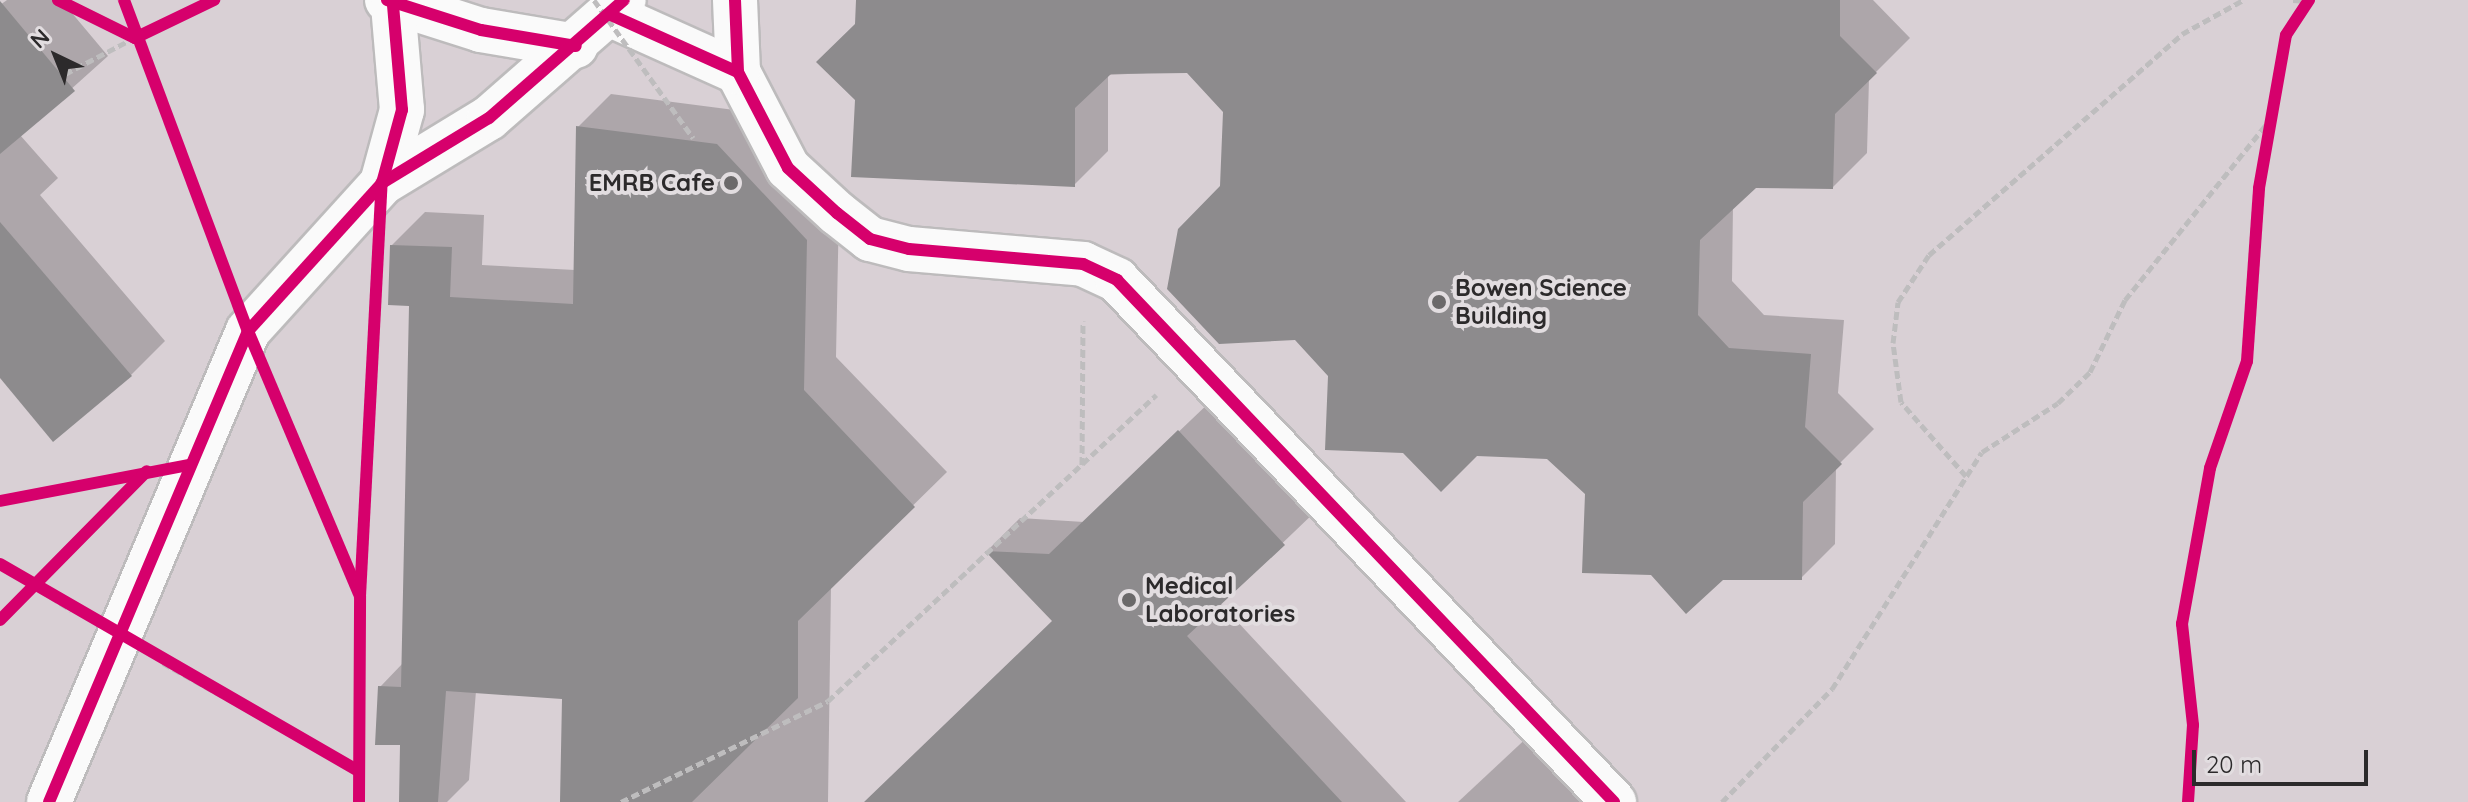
<!DOCTYPE html>
<style>
body{margin:0}
#map{position:relative;width:2468px;height:802px;overflow:hidden;background:#e1dee0;font-family:Quicksand,sans-serif}
div>[style]{position:absolute}
.built>*{inset:0;background:#d9d0d5;transform-origin:0 0}
.shadow>*{inset:0;background:#0003}
.building>*{inset:0;background:#8d8b8d}
.path>*{height:5px;margin-top:-2.5px;transform-origin:0;background:repeating-linear-gradient(90deg,#bebdbe 0 8px,transparent 0 12px)}
.roads{filter:drop-shadow(2px 0 #bdbbbc) drop-shadow(-2px 0 #bdbbbc) drop-shadow(0 2px #bdbbbc) drop-shadow(0 -2px #bdbbbc)}
.street>*{height:44px;margin:-22px;padding:0 22px;transform-origin:22px;border-radius:22px;background:#fafafa}
.path-bridge>*{height:5px;margin-top:-2.5px;transform-origin:0;background:repeating-linear-gradient(90deg,#bebdbe 0 8px,transparent 0 12px)}
.cycleway>*{height:12px;margin:-6px;padding:0 6px;transform-origin:6px;border-radius:6px;background:#d6006c}
.dots>*{width:22px;height:22px;translate:-50% -50%;box-sizing:border-box;border:4px solid #e2dde0;border-radius:50%}
span{translate:-50% -50%;white-space:nowrap;text-align:center;line-height:1.15;-webkit-text-stroke:8px #e2dde0;paint-order:stroke}
.poi-label{font-size:24px;color:#2c2a2b;font-weight:700}
.right{translate:-100% -50%;text-align:right}
.left{translate:0 -50%;text-align:left}
.north{position:absolute;left:16px;top:16px;width:80px;height:80px;-webkit-text-stroke:6px #e2dde0;paint-order:stroke;rotate:317deg;font-size:22px;font-weight:700;line-height:32px;text-align:center;color:#2c2a2b}
.north::after{content:'';display:block;margin:auto;width:28px;height:36px;background:#2c2a2b;clip-path:polygon(50% 0,100% 100%,50% 72%,0 100%)}
.scale{position:absolute;left:2192px;top:750px;width:176px;height:36px;box-sizing:border-box;border:4px solid #2c2a2b;border-top:0;padding-left:10px;font-size:24px;line-height:28px;white-space:nowrap;color:#2c2a2b;-webkit-text-stroke:6px #e2dde0;paint-order:stroke}
</style>
<div id="map">
<div class="built">
<div style="left:0;top:0;width:2468px;height:802px"></div>
</div>
<div class="shadow">
<div style="clip-path:polygon(7px 0,61px 0,108px 56px,20px 135px,58px 178px,40px 195px,165px 341px,131px 375px,0 374px,0 5px)"></div>
<div style="clip-path:polygon(858px 0,1873px 0,1910px 38px,1869px 79px,1867px 153px,1833px 187px,1755px 186px,1733px 206px,1732px 281px,1764px 315px,1844px 320px,1838px 393px,1874px 429px,1836px 467px,1835px 544px,1801px 578px,1587px 493px,1548px 457px,1330px 375px,1222px 187px,1226px 111px,1188px 71px,1108px 75px,1108px 151px,1074px 185px,857px 99px)"></div>
<div style="clip-path:polygon(611px 94px,750px 112px,839px 207px,836px 357px,947px 472px,831px 586px,828px 802px,562px 802px,565px 697px,476px 691px,469px 780px,447px 802px,401px 802px,402px 744px,380px 687px,403px 663px,411px 304px,391px 246px,425px 212px,484px 215px,482px 265px,575px 270px,578px 127px)"></div>
<div style="clip-path:polygon(1213px 399px,1317px 510px,1220px 603px,1406px 802px,866px 802px,1054px 621px,987px 551px,1020px 518px,1084px 522px)"></div>
<div style="clip-path:polygon(1533px 732px,1599px 802px,1458px 802px)"></div>
</div>
<div class="building">
<div style="clip-path:polygon(856px 0,1840px 0,1840px 36px,1877px 73px,1835px 114px,1833px 189px,1756px 188px,1700px 240px,1698px 315px,1729px 348px,1811px 354px,1805px 427px,1842px 464px,1803px 502px,1802px 580px,1723px 580px,1686px 614px,1651px 575px,1582px 573px,1585px 494px,1547px 459px,1477px 456px,1441px 492px,1403px 453px,1325px 450px,1328px 376px,1295px 340px,1219px 344px,1167px 289px,1178px 229px,1220px 186px,1223px 112px,1187px 73px,1111px 74px,1075px 108px,1075px 187px,851px 177px,855px 100px,816px 62px,855px 24px)"></div>
<div style="clip-path:polygon(0 1px,75px 91px,0 154px)"></div>
<div style="clip-path:polygon(576px 126px,717px 144px,807px 240px,804px 390px,915px 507px,798px 621px,798px 698px,692px 802px,560px 802px,562px 699px,446px 691px,438px 802px,399px 802px,400px 745px,375px 745px,378px 686px,401px 687px,409px 306px,388px 305px,390px 245px,452px 247px,450px 297px,573px 304px)"></div>
<div style="clip-path:polygon(0 222px,132px 376px,53px 442px,0 378px)"></div>
<div style="clip-path:polygon(1178px 430px,1285px 545px,1187px 636px,1342px 802px,864px 802px,1052px 621px,985px 551px,1049px 554px)"></div>
</div>
<div class="path">
<div style="left:58px;top:0;width:86px;rotate:26.3deg"></div>
<div style="left:135px;top:38px;width:88px;rotate:-25.7deg"></div>
<div style="left:124px;top:0;width:295px;rotate:69.5deg"></div>
<div style="left:2293px;top:0;width:15px;rotate:4deg"></div>
<div style="left:65px;top:74px;width:78px;rotate:-27.6deg"></div>
<div style="left:277px;top:401px;width:212px;rotate:66.9deg"></div>
<div style="left:1082px;top:465px;width:144px;rotate:-89.6deg"></div>
<div style="left:1966px;top:476px;width:98px;rotate:-131.3deg"></div>
<div style="left:1901px;top:402px;width:60px;rotate:-97.7deg"></div>
<div style="left:1893px;top:343px;width:41px;rotate:-83deg"></div>
<div style="left:1898px;top:302px;width:56px;rotate:-56.6deg"></div>
<div style="left:1929px;top:255px;width:336px;rotate:-41.1deg"></div>
<div style="left:2182px;top:34px;width:70px;rotate:-29.1deg"></div>
<div style="left:0;top:501px;width:132px;rotate:-11.4deg"></div>
<div style="left:0;top:564px;width:85px;rotate:32.9deg"></div>
<div style="left:0;top:620px;width:164px;rotate:-45.5deg"></div>
<div style="left:163px;top:663px;width:223px;rotate:29deg"></div>
<div style="left:621px;top:802px;width:230px;rotate:-26deg"></div>
<div style="left:828px;top:701px;width:449px;rotate:-43deg"></div>
<div style="left:1722px;top:802px;width:158px;rotate:-45.8deg"></div>
<div style="left:1832px;top:689px;width:280px;rotate:-57.7deg"></div>
<div style="left:1982px;top:452px;width:90px;rotate:-32.8deg"></div>
<div style="left:2058px;top:403px;width:45px;rotate:-44.1deg"></div>
<div style="left:2090px;top:372px;width:80px;rotate:-64.1deg"></div>
<div style="left:2125px;top:300px;width:235px;rotate:-51.2deg"></div>
</div>
<div class="roads">
<div class="street">
<div style="left:387px;top:0;width:99px;rotate:17.7deg"></div>
<div style="left:481px;top:30px;width:96px;rotate:9.6deg"></div>
<div style="left:735px;top:0;width:72px;rotate:87.6deg"></div>
<div style="left:738px;top:72px;width:108px;rotate:62.5deg"></div>
<div style="left:788px;top:168px;width:67px;rotate:42.6deg"></div>
<div style="left:837px;top:213px;width:42px;rotate:38.2deg"></div>
<div style="left:870px;top:239px;width:40px;rotate:14.4deg"></div>
<div style="left:909px;top:249px;width:175px;rotate:4.9deg"></div>
<div style="left:1083px;top:264px;width:38px;rotate:25deg"></div>
<div style="left:1117px;top:280px;width:721px;rotate:46.41deg"></div>
<div style="left:611px;top:15px;width:139px;rotate:24.2deg"></div>
<div style="left:382px;top:183px;width:76px;rotate:-74.7deg"></div>
<div style="left:402px;top:110px;width:106px;rotate:-94.9deg"></div>
<div style="left:49px;top:802px;width:511px;rotate:-67.1deg"></div>
<div style="left:248px;top:331px;width:200px;rotate:-47.8deg"></div>
<div style="left:382px;top:183px;width:125px;rotate:-31.3deg"></div>
<div style="left:489px;top:118px;width:179px;rotate:-41.2deg"></div>
</div>
</div>
<div class="path-bridge">
<div style="left:594px;top:0;width:170px;rotate:54.3deg"></div>
</div>
<div class="cycleway">
<div style="left:58px;top:0;width:86px;rotate:26.3deg"></div>
<div style="left:135px;top:38px;width:88px;rotate:-25.7deg"></div>
<div style="left:124px;top:0;width:353px;rotate:69.5deg"></div>
<div style="left:248px;top:331px;width:285px;rotate:67.1deg"></div>
<div style="left:387px;top:0;width:99px;rotate:17.7deg"></div>
<div style="left:481px;top:30px;width:96px;rotate:9.6deg"></div>
<div style="left:735px;top:0;width:72px;rotate:87.6deg"></div>
<div style="left:738px;top:72px;width:108px;rotate:62.5deg"></div>
<div style="left:788px;top:168px;width:67px;rotate:42.6deg"></div>
<div style="left:837px;top:213px;width:42px;rotate:38.2deg"></div>
<div style="left:870px;top:239px;width:40px;rotate:14.4deg"></div>
<div style="left:909px;top:249px;width:175px;rotate:4.9deg"></div>
<div style="left:1083px;top:264px;width:38px;rotate:25deg"></div>
<div style="left:1117px;top:280px;width:721px;rotate:46.41deg"></div>
<div style="left:611px;top:15px;width:139px;rotate:24.2deg"></div>
<div style="left:0;top:501px;width:192px;rotate:-10.8deg"></div>
<div style="left:0;top:564px;width:414px;rotate:30deg"></div>
<div style="left:0;top:620px;width:209px;rotate:-45.4deg"></div>
<div style="left:49px;top:802px;width:511px;rotate:-67.1deg"></div>
<div style="left:248px;top:331px;width:200px;rotate:-47.8deg"></div>
<div style="left:382px;top:183px;width:125px;rotate:-31.3deg"></div>
<div style="left:489px;top:118px;width:179px;rotate:-41.2deg"></div>
<div style="left:359px;top:802px;width:206px;rotate:-89.7deg"></div>
<div style="left:360px;top:596px;width:414px;rotate:-87deg"></div>
<div style="left:382px;top:183px;width:76px;rotate:-74.7deg"></div>
<div style="left:402px;top:110px;width:106px;rotate:-94.9deg"></div>
<div style="left:2188px;top:802px;width:77px;rotate:-86.3deg"></div>
<div style="left:2193px;top:725px;width:102px;rotate:-96.2deg"></div>
<div style="left:2182px;top:624px;width:158px;rotate:-79.8deg"></div>
<div style="left:2210px;top:468px;width:113px;rotate:-70.9deg"></div>
<div style="left:2247px;top:361px;width:173px;rotate:-86deg"></div>
<div style="left:2259px;top:188px;width:155px;rotate:-80deg"></div>
<div style="left:2286px;top:35px;width:42px;rotate:-56.7deg"></div>
</div>
<div class="dots">
<div style="left:731px;top:183px;background:#6b696a"></div>
<div style="left:1439px;top:302px;background:#6b696a"></div>
<div style="left:1129px;top:600px;background:#6b696a"></div>
</div>
<div class="poi-label">
<span class="right" style="left:715px;top:183px">EMRB Cafe</span>
<span class="left" style="left:1455px;top:302px">Bowen Science<br>Building</span>
<span class="left" style="left:1145px;top:600px">Medical<br>Laboratories</span>
</div>
<div class="north">N</div>
<div class="scale">20 m</div>
</div>
